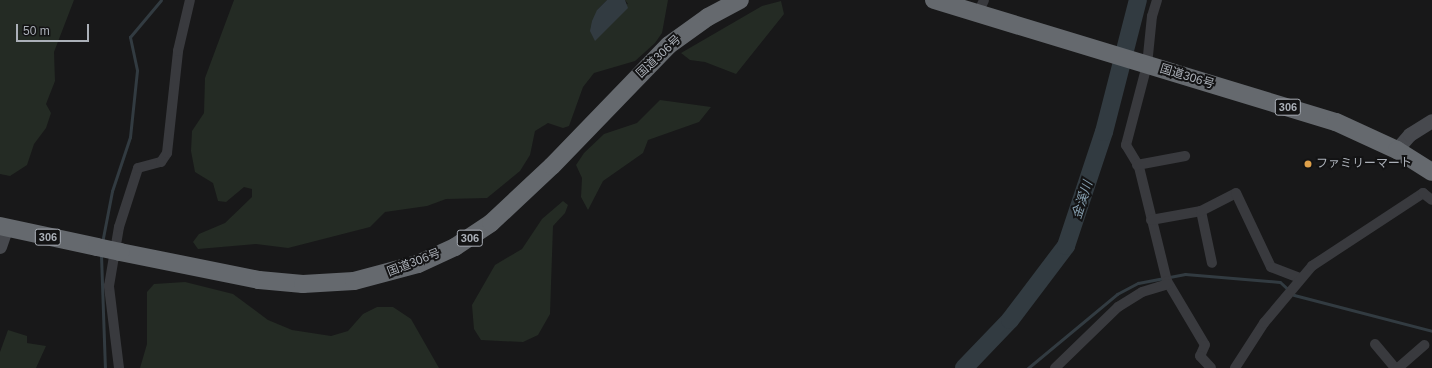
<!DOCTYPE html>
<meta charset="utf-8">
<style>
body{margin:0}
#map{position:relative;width:1432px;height:368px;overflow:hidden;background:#181819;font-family:Helvetica,"Noto Sans JP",sans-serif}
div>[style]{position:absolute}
.green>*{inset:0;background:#242b24}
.water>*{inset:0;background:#323b41}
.stream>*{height:3px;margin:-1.5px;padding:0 1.5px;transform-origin:1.5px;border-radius:1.5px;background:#323b41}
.river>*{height:18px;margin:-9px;padding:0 9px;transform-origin:9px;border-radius:9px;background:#323b41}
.street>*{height:10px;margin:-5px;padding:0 5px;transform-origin:5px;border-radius:5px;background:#393a3e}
.secondary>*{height:14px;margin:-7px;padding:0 7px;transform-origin:7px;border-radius:7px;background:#47494e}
.highway>*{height:18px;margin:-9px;padding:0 9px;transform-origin:9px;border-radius:9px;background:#65696e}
.highway-bridge>*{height:18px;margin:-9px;padding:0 9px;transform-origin:9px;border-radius:9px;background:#65696e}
.dots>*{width:11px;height:11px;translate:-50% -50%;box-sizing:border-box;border:2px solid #131314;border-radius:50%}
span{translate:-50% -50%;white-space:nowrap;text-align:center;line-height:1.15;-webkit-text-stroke:4px #131314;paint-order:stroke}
.shield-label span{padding:1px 3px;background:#131314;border:1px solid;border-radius:3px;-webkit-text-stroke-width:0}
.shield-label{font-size:11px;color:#abb0b8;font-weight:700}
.street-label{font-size:12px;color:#abb0b8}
.poi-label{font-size:12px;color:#abb0b8}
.left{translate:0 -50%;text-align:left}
.water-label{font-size:13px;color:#869faf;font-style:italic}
.scale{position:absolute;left:16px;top:24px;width:73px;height:18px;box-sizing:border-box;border:2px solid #abb0b8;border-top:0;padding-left:5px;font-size:12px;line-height:14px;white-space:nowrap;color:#abb0b8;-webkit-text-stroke:3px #131314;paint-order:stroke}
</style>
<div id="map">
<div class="green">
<div style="clip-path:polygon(0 0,74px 0,54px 52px,55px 81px,46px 104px,51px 113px,46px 128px,34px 144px,27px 165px,10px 176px,0 174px)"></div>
<div style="clip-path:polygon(234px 0,607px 0,597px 10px,628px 4px,625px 0,668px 0,662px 33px,655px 43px,635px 61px,594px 73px,583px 87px,569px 126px,563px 128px,548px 123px,535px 131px,530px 155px,520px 171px,487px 198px,446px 199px,427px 206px,385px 212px,370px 227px,288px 248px,256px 244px,198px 249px,193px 242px,199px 234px,225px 223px,252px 197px,252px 189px,244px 187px,226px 202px,218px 201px,213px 183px,195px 172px,191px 151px,192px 131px,204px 113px,205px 78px)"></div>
<div style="clip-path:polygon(781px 1px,784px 14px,736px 74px,705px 62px,690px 60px,681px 53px,762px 6px)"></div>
<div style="clip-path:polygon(660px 100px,711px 107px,699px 122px,648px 140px,643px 153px,603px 181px,588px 210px,581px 197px,582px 178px,576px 165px,584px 153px,604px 134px,637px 123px)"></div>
<div style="clip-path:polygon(563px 201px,568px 205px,565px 213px,553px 226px,550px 314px,538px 335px,523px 342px,481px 340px,474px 329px,472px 305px,495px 265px,522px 249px,542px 219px)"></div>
<div style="clip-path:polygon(185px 282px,233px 294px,268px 320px,292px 330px,331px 336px,348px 331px,363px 314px,377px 307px,393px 307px,411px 319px,439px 368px,140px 368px,147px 344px,147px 292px,154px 284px)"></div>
<div style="clip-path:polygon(8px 330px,27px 336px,27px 343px,46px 346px,36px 368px,0 368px,0 352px)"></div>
</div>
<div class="water">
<div style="clip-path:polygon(607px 0,625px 0,628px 8px,595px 41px,590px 31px,592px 21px,597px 10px)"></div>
</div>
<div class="stream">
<div style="left:102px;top:243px;width:53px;rotate:-79.1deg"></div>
<div style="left:112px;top:191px;width:57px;rotate:-71.6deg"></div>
<div style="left:130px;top:137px;width:67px;rotate:-84deg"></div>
<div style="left:137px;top:70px;width:34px;rotate:-102deg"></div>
<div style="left:130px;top:37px;width:48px;rotate:-50deg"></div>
<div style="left:101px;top:255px;width:113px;rotate:88deg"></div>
<div style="left:1028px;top:368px;width:116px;rotate:-39.7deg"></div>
<div style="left:1117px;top:294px;width:24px;rotate:-28deg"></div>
<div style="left:1138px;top:283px;width:48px;rotate:-10.8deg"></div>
<div style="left:1185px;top:274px;width:95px;rotate:4.8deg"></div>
<div style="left:1280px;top:282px;width:19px;rotate:43deg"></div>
<div style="left:1294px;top:295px;width:143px;rotate:14.6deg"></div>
</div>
<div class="river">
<div style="left:964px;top:368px;width:66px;rotate:-46.2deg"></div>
<div style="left:1010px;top:320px;width:93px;rotate:-52.9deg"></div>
<div style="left:1066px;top:246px;width:120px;rotate:-71.6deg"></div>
<div style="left:1104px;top:132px;width:136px;rotate:-75.6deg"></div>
</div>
<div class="street">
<div style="left:1157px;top:0;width:17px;rotate:107deg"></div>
<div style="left:1152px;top:16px;width:49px;rotate:95.8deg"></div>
<div style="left:1147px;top:65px;width:83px;rotate:104.7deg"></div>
<div style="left:1126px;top:145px;width:26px;rotate:59deg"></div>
<div style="left:1139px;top:167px;width:117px;rotate:76.2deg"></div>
<div style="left:1167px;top:281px;width:74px;rotate:59.3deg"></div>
<div style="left:1205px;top:345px;width:12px;rotate:114deg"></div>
<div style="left:1200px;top:356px;width:16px;rotate:47deg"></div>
<div style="left:978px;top:13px;width:14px;rotate:-65deg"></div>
<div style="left:1137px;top:165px;width:49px;rotate:-10.6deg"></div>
<div style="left:1201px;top:211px;width:53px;rotate:78.1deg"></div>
<div style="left:1151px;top:220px;width:51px;rotate:-10.2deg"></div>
<div style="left:1201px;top:211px;width:39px;rotate:-27deg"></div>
<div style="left:1236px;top:193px;width:82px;rotate:64.7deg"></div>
<div style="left:1271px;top:267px;width:30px;rotate:21deg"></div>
<div style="left:1375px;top:344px;width:31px;rotate:50deg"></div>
<div style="left:119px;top:368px;width:83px;rotate:-97deg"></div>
<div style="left:109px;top:286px;width:60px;rotate:-80.4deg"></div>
<div style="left:119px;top:227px;width:62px;rotate:-72.1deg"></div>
<div style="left:138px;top:168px;width:24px;rotate:-15deg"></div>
<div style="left:161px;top:162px;width:11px;rotate:-56deg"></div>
<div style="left:167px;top:153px;width:103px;rotate:-83.8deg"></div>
<div style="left:178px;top:51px;width:52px;rotate:-76.8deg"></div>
<div style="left:1055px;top:368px;width:88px;rotate:-44.1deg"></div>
<div style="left:1118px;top:307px;width:28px;rotate:-32deg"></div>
<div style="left:1142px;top:292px;width:27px;rotate:-17deg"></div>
<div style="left:1235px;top:368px;width:54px;rotate:-57.2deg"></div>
<div style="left:1264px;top:323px;width:75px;rotate:-49.9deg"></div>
<div style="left:1312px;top:266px;width:133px;rotate:-33.3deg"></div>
<div style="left:1423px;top:193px;width:11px;rotate:38deg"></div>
<div style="left:1398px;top:368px;width:35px;rotate:-41deg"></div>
</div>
<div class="secondary">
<div style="left:1397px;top:150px;width:20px;rotate:-49deg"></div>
<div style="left:1410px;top:135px;width:26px;rotate:-32deg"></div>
<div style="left:0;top:247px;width:21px;rotate:-71deg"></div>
</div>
<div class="highway">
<div style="left:934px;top:0;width:420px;rotate:16.9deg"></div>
<div style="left:1336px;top:122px;width:67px;rotate:24.7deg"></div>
<div style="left:1397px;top:150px;width:41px;rotate:32.2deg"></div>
<div style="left:0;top:226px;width:99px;rotate:12.2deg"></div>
<div style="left:120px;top:252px;width:142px;rotate:11.4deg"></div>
<div style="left:259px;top:280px;width:44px;rotate:5.2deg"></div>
<div style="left:303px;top:284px;width:51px;rotate:-3.4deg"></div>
<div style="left:354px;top:281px;width:66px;rotate:-14.9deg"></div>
<div style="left:418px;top:264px;width:41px;rotate:-24.7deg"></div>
<div style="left:455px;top:247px;width:43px;rotate:-33.7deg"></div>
<div style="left:491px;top:223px;width:83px;rotate:-43.1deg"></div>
<div style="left:552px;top:166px;width:168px;rotate:-46deg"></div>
<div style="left:669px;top:45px;width:48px;rotate:-35.7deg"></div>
<div style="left:708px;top:17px;width:36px;rotate:-28deg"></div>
</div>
<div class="highway-bridge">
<div style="left:97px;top:247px;width:24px;rotate:12deg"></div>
</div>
<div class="dots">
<div style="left:1308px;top:164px;background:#dea04a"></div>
</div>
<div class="shield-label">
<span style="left:1288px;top:107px">306</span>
<span style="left:48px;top:237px">306</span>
<span style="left:470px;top:238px">306</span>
</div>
<div class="street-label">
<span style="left:659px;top:57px;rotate:-43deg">国道306号</span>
<span style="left:1187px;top:77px;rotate:17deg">国道306号</span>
<span style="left:414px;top:263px;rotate:-21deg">国道306号</span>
</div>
<div class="poi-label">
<span class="left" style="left:1316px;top:164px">ファミリーマート</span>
</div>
<div class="water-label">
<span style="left:1083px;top:200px;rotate:-72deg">金溪川</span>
</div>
<div class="scale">50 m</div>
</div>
